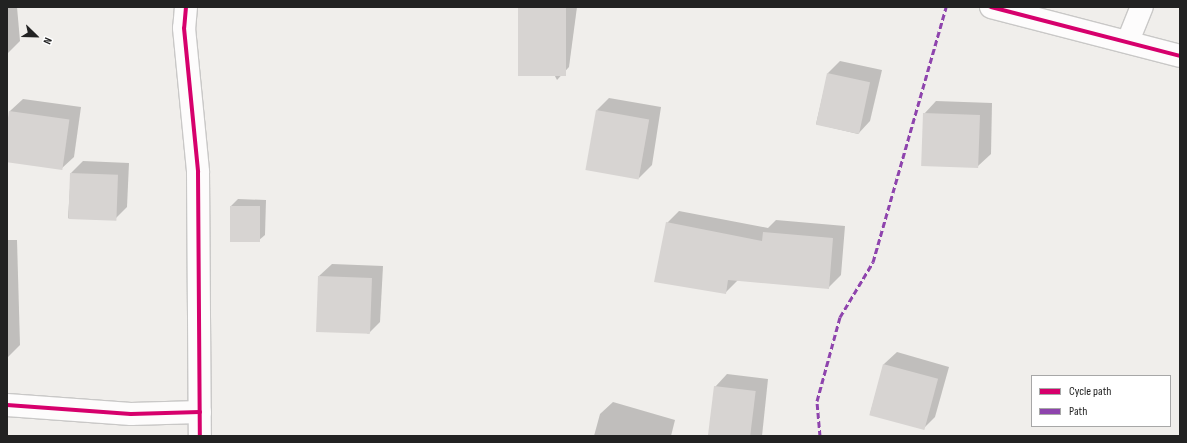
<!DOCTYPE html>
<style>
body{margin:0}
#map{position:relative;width:1187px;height:443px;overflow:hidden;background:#f0eeeb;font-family:"Sofia Sans Condensed",sans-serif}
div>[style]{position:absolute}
.shadow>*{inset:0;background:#0003}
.building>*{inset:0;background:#d7d4d2;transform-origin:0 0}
.roads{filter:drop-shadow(1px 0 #c9c8c7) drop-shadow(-1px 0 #c9c8c7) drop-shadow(0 1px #c9c8c7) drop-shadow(0 -1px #c9c8c7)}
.minor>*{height:22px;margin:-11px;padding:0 11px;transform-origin:11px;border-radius:11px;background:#fdfcfc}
.quiet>*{height:3px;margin-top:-1.5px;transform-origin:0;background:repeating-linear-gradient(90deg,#8e44ad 0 6px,transparent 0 9px)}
.cycleway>*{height:4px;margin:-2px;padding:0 2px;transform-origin:2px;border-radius:2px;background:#d6006c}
span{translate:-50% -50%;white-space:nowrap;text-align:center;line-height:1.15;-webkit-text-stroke:3.5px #fff;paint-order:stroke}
.frame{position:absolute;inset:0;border:8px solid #222;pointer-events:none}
.legend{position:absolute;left:1031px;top:375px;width:140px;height:52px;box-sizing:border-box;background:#fff;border:1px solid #a7a7a7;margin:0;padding:5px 7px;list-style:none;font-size:12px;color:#222}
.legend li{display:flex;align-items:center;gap:8px;height:20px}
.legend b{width:20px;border:1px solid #a7a7a7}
.north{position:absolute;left:16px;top:16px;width:40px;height:40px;-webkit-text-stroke:3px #fff;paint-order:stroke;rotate:113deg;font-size:11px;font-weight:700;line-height:16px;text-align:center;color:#222}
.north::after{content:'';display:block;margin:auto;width:14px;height:18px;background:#222;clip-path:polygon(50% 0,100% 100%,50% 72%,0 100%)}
</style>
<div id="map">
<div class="shadow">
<div style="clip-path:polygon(7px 7px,17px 7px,20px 41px,7px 54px)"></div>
<div style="clip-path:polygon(519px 7px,577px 7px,569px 67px,557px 80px)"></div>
<div style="clip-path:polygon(840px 61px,882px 70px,870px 121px,858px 134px,816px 124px,828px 73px)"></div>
<div style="clip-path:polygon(609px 98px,661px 107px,652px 165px,639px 178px,597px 110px)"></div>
<div style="clip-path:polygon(23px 99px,81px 107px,74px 157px,61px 169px,7px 161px,10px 111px)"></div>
<div style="clip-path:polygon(936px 101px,992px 103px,991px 154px,978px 166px,922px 165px,924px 114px)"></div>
<div style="clip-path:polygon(83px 161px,129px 163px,127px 207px,114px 220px,68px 218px,71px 173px)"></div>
<div style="clip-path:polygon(238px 199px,266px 200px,265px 235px,258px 241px,230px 241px,231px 206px)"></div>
<div style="clip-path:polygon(679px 211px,768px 228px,776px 220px,845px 226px,841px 275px,828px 288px,738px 280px,725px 293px,667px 223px)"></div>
<div style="clip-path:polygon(7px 240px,17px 240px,20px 345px,7px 358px)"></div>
<div style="clip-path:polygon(332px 264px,383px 266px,380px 322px,368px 334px,319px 276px)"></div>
<div style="clip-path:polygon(897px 352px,949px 367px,935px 417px,923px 429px,870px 414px,884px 364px)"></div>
<div style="clip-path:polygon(727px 374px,768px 379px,762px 436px,709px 436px,715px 387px)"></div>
<div style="clip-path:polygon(613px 402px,675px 420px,671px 436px,594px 436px,600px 414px)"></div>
</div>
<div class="building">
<div style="left:518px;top:7px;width:48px;height:69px"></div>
<div style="left:827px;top:73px;width:44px;height:53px;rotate:12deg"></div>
<div style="left:596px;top:110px;width:54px;height:61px;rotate:10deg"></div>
<div style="left:9px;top:111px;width:61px;height:51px;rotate:8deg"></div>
<div style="left:923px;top:113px;width:57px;height:53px;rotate:2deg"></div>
<div style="left:70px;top:173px;width:48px;height:46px;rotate:2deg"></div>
<div style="left:230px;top:206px;width:30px;height:36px"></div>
<div style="clip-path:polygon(666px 222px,762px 241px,763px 232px,833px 238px,829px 289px,728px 280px,726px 294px,654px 282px)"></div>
<div style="left:318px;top:276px;width:54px;height:56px;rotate:2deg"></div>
<div style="left:883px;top:364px;width:57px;height:53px;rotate:15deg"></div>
<div style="left:714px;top:386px;width:42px;height:50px;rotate:7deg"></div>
</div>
<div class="roads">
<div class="minor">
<div style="left:186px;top:7px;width:21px;rotate:95deg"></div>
<div style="left:184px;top:28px;width:145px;rotate:84.4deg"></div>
<div style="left:198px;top:172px;width:264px;rotate:89.6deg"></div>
<div style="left:991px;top:7px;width:195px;rotate:14.5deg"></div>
<div style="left:1128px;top:41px;width:37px;rotate:-68deg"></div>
<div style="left:7px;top:405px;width:124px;rotate:4.2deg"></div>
<div style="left:131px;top:414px;width:69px;rotate:-1.7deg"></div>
</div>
</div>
<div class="quiet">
<div style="left:820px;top:436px;width:35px;rotate:-95deg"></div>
<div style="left:817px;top:401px;width:87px;rotate:-74.7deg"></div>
<div style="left:840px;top:317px;width:64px;rotate:-59deg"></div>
<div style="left:873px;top:262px;width:265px;rotate:-74deg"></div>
</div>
<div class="cycleway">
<div style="left:186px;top:7px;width:21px;rotate:95deg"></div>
<div style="left:184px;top:28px;width:145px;rotate:84.4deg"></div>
<div style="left:198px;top:172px;width:264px;rotate:89.6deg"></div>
<div style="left:991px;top:7px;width:195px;rotate:14.5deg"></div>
<div style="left:7px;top:405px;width:124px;rotate:4.2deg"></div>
<div style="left:131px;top:414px;width:69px;rotate:-1.7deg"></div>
</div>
<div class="frame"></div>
<ul class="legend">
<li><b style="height:5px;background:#d6006c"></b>Cycle path</li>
<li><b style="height:5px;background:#8e44ad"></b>Path</li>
</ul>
<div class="north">N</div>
</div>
